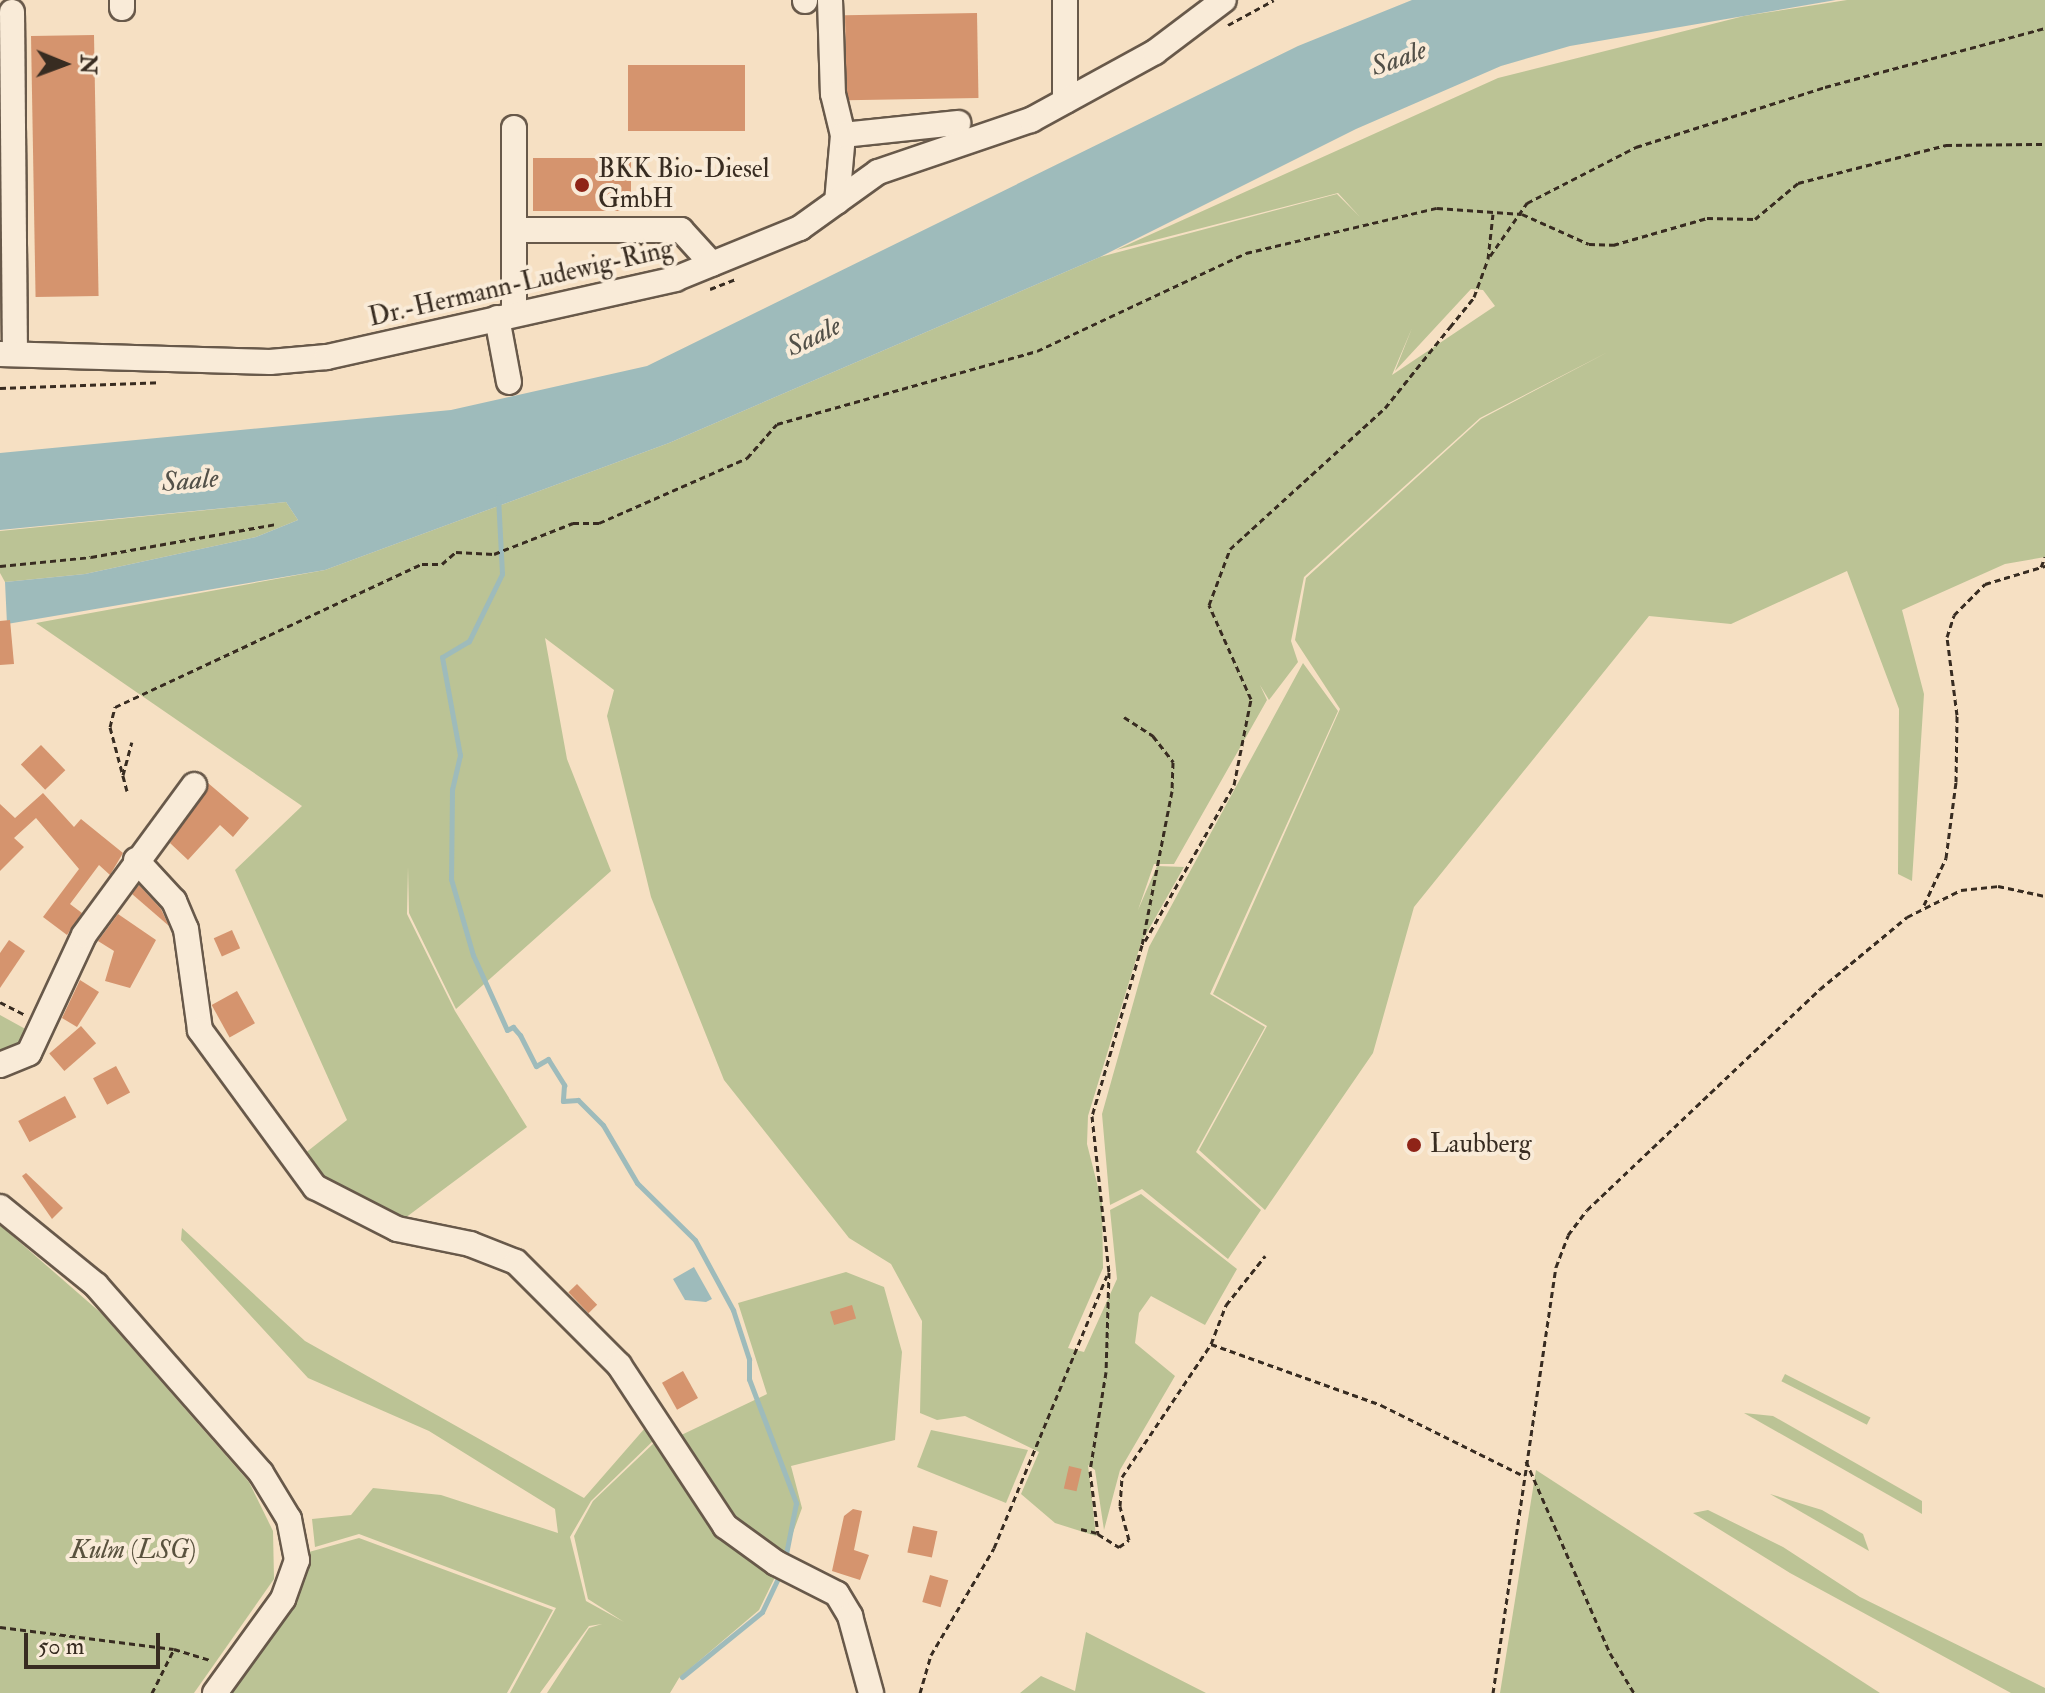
<!DOCTYPE html>
<style>
body{margin:0}
#map{position:relative;width:2045px;height:1693px;overflow:hidden;background:#f6e0c3;font-family:"IM FELL Double Pica",serif}
div>[style]{position:absolute}
.green>*{inset:0;background:#bbc395;transform-origin:0 0}
.water>*{inset:0;background:#9ebbbb}
.stream>*{height:5px;margin:-2.5px;padding:0 2.5px;transform-origin:2.5px;border-radius:2.5px;background:#9ebbbb}
.building>*{inset:0;background:#d5946e;transform-origin:0 0}
.path>*{height:3px;margin-top:-1.5px;transform-origin:0;background:repeating-linear-gradient(90deg,#382c21 0 6px,transparent 0 10px)}
.roads{filter:drop-shadow(2px 0 #68594a) drop-shadow(-2px 0 #68594a) drop-shadow(0 2px #68594a) drop-shadow(0 -2px #68594a)}
.minor>*{height:24px;margin:-12px;padding:0 12px;transform-origin:12px;border-radius:12px;background:#f9ebd8}
.dots>*{width:22px;height:22px;translate:-50% -50%;box-sizing:border-box;border:4px solid #f9ebd8;border-radius:50%}
span{translate:-50% -50%;white-space:nowrap;text-align:center;line-height:1.15;-webkit-text-stroke:8px #f9ebd8;paint-order:stroke}
.poi-label{font-size:26px;color:#382c21}
.left{translate:0 -50%;text-align:left}
.street-label{font-size:26px;color:#382c21}
.park-label{font-size:26px;color:#59523e;font-style:italic}
.water-label{font-size:28px;color:#525048;font-style:italic}
.north{position:absolute;left:24px;top:24px;width:80px;height:80px;-webkit-text-stroke:6px #f9ebd8;paint-order:stroke;rotate:91deg;font-size:22px;font-weight:700;line-height:32px;text-align:center;color:#382c21}
.north::after{content:'';display:block;margin:auto;width:28px;height:36px;background:#382c21;clip-path:polygon(50% 0,100% 100%,50% 72%,0 100%)}
.scale{position:absolute;left:24px;top:1633px;width:136px;height:36px;box-sizing:border-box;border:4px solid #382c21;border-top:0;padding-left:10px;font-size:24px;line-height:28px;white-space:nowrap;color:#382c21;-webkit-text-stroke:6px #f9ebd8;paint-order:stroke}
</style>
<div id="map">
<div class="green">
<div style="clip-path:polygon(evenodd,1847px 0,2045px 0,2045px 557px,2005px 564px,1902px 610px,1924px 694px,1912px 881px,1898px 874px,1899px 709px,1847px 571px,1731px 624px,1649px 616px,1414px 907px,1373px 1053px,1265px 1210px,1199px 1150px,1267px 1026px,1213px 994px,1340px 709px,1295px 640px,1306px 578px,1481px 419px,1608px 352px,1480px 418px,1304px 577px,1291px 641px,1298px 662px,1269px 700px,1260px 685px,1267px 700px,1174px 864px,1154px 864px,1138px 910px,1157px 866px,1184px 867px,1141px 943px,1088px 1116px,1087px 1144px,1102px 1203px,1103px 1268px,1068px 1348px,1084px 1352px,1117px 1279px,1110px 1210px,1141px 1194px,1237px 1269px,1205px 1325px,1151px 1296px,1139px 1313px,1135px 1343px,1175px 1376px,1120px 1470px,1104px 1530px,1095px 1470px,1088px 1465px,1096px 1536px,1055px 1523px,1021px 1494px,1039px 1452px,965px 1416px,937px 1420px,920px 1413px,922px 1321px,891px 1264px,849px 1238px,724px 1080px,651px 897px,607px 716px,614px 690px,545px 638px,567px 759px,611px 871px,456px 1009px,409px 913px,408px 867px,407px 914px,455px 1011px,527px 1127px,397px 1224px,356px 1206px,299px 1158px,347px 1120px,235px 870px,302px 806px,36px 623px,325px 570px,669px 443px,1100px 257px,1337px 194px,1360px 217px,1338px 193px,1116px 250px,1498px 78px,1744px 16px,1847px 0,1471px 289px,1483px 290px,1495px 306px,1392px 375px,1412px 328px,1395px 371px,1471px 289px)"></div>
<div style="clip-path:polygon(286px 502px,298px 520px,256px 537px,85px 574px,5px 582px,0 573px,0 531px)"></div>
<div style="clip-path:polygon(1303px 663px,1338px 711px,1210px 994px,1265px 1027px,1196px 1152px,1261px 1210px,1228px 1259px,1142px 1189px,1110px 1205px,1102px 1114px,1149px 947px)"></div>
<div style="clip-path:polygon(0 1015px,29px 1031px,19px 1050px,0 1059px)"></div>
<div style="clip-path:polygon(0 1225px,101px 1313px,249px 1482px,273px 1531px,274px 1579px,194px 1693px,0 1693px)"></div>
<div style="clip-path:polygon(182px 1228px,305px 1341px,584px 1498px,645px 1428px,654px 1440px,591px 1501px,570px 1537px,586px 1601px,624px 1622px,588px 1599px,574px 1536px,593px 1501px,656px 1441px,719px 1533px,778px 1571px,759px 1610px,679px 1678px,670px 1693px,547px 1693px,589px 1628px,602px 1624px,589px 1626px,540px 1693px,510px 1693px,556px 1608px,359px 1534px,315px 1547px,312px 1519px,351px 1515px,373px 1488px,441px 1495px,558px 1533px,555px 1509px,429px 1431px,308px 1378px,181px 1240px)"></div>
<div style="clip-path:polygon(846px 1272px,884px 1287px,902px 1352px,895px 1440px,791px 1466px,802px 1508px,783px 1560px,727px 1524px,675px 1438px,767px 1394px,738px 1303px)"></div>
<div style="left:1785px;top:1374px;width:96px;height:8px;rotate:27deg"></div>
<div style="clip-path:polygon(1744px 1413px,1773px 1416px,1922px 1501px,1922px 1514px)"></div>
<div style="clip-path:polygon(931px 1430px,1028px 1450px,1006px 1503px,917px 1467px)"></div>
<div style="clip-path:polygon(1536px 1470px,1880px 1693px,1500px 1693px)"></div>
<div style="clip-path:polygon(1770px 1494px,1822px 1510px,1863px 1534px,1869px 1551px)"></div>
<div style="clip-path:polygon(1708px 1510px,1783px 1547px,1860px 1597px,2045px 1688px,2045px 1693px,2011px 1693px,1790px 1573px,1693px 1513px)"></div>
<div style="clip-path:polygon(359px 1538px,553px 1610px,507px 1693px,232px 1693px,294px 1603px,309px 1552px)"></div>
<div style="clip-path:polygon(1086px 1632px,1206px 1693px,1020px 1693px,1041px 1676px,1075px 1691px)"></div>
</div>
<div class="water">
<div style="clip-path:polygon(1412px 0,1836px 0,1570px 46px,1501px 66px,1356px 129px,1100px 257px,669px 443px,325px 570px,7px 624px,5px 582px,85px 574px,256px 537px,298px 520px,286px 502px,0 530px,0 453px,451px 410px,647px 366px,1298px 46px)"></div>
<div style="clip-path:polygon(694px 1267px,712px 1299px,706px 1302px,685px 1300px,673px 1279px)"></div>
</div>
<div class="stream">
<div style="left:498px;top:497px;width:77px;rotate:87deg"></div>
<div style="left:502px;top:574px;width:75px;rotate:116.2deg"></div>
<div style="left:469px;top:641px;width:31px;rotate:149deg"></div>
<div style="left:442px;top:657px;width:100px;rotate:79.6deg"></div>
<div style="left:460px;top:755px;width:35px;rotate:103deg"></div>
<div style="left:452px;top:789px;width:90px;rotate:90.6deg"></div>
<div style="left:451px;top:879px;width:79px;rotate:73.9deg"></div>
<div style="left:473px;top:955px;width:82px;rotate:65.6deg"></div>
<div style="left:507px;top:1030px;width:7px;rotate:-27deg"></div>
<div style="left:513px;top:1027px;width:11px;rotate:49deg"></div>
<div style="left:520px;top:1035px;width:35px;rotate:63deg"></div>
<div style="left:536px;top:1066px;width:14px;rotate:-30deg"></div>
<div style="left:548px;top:1059px;width:31px;rotate:58deg"></div>
<div style="left:564px;top:1085px;width:16px;rotate:94deg"></div>
<div style="left:563px;top:1101px;width:15px;rotate:-4deg"></div>
<div style="left:578px;top:1100px;width:35px;rotate:45deg"></div>
<div style="left:603px;top:1125px;width:67px;rotate:59.6deg"></div>
<div style="left:637px;top:1183px;width:81px;rotate:44.5deg"></div>
<div style="left:695px;top:1240px;width:80px;rotate:61.5deg"></div>
<div style="left:733px;top:1310px;width:52px;rotate:71.9deg"></div>
<div style="left:749px;top:1359px;width:20px;rotate:90deg"></div>
<div style="left:749px;top:1379px;width:133px;rotate:69.2deg"></div>
<div style="left:796px;top:1503px;width:57px;rotate:101.1deg"></div>
<div style="left:682px;top:1677px;width:103px;rotate:-39.1deg"></div>
<div style="left:762px;top:1612px;width:44px;rotate:-64.6deg"></div>
</div>
<div class="building">
<div style="left:977px;top:13px;width:85px;height:132px;rotate:89deg"></div>
<div style="left:94px;top:35px;width:261px;height:63px;rotate:89deg"></div>
<div style="left:628px;top:65px;width:117px;height:66px"></div>
<div style="left:631px;top:158px;width:53px;height:98px;rotate:90deg"></div>
<div style="clip-path:polygon(10px 620px,14px 664px,0 665px,0 621px)"></div>
<div style="left:41px;top:745px;width:35px;height:28px;rotate:46deg"></div>
<div style="clip-path:polygon(208px 783px,249px 818px,233px 837px,220px 825px,188px 860px,170px 843px)"></div>
<div style="clip-path:polygon(43px 793px,74px 827px,81px 819px,123px 853px,110px 875px,99px 865px,70px 904px,82px 913px,67px 935px,43px 917px,79px 869px,36px 818px,14px 838px,24px 847px,0 871px,0 804px,15px 818px)"></div>
<div style="clip-path:polygon(139px 885px,161px 909px,169px 926px,132px 894px)"></div>
<div style="clip-path:polygon(118px 914px,156px 940px,130px 988px,105px 981px,114px 951px,98px 941px)"></div>
<div style="left:232px;top:930px;width:20px;height:20px;rotate:66deg"></div>
<div style="clip-path:polygon(9px 940px,25px 951px,0 988px,0 953px)"></div>
<div style="clip-path:polygon(80px 980px,99px 992px,77px 1027px,62px 1018px)"></div>
<div style="left:237px;top:991px;width:37px;height:29px;rotate:61deg"></div>
<div style="left:81px;top:1026px;width:23px;height:42px;rotate:49deg"></div>
<div style="left:116px;top:1066px;width:30px;height:26px;rotate:62deg"></div>
<div style="left:65px;top:1096px;width:24px;height:53px;rotate:62deg"></div>
<div style="clip-path:polygon(26px 1173px,63px 1208px,52px 1219px,22px 1176px)"></div>
<div style="left:577px;top:1284px;width:29px;height:12px;rotate:46deg"></div>
<div style="left:852px;top:1305px;width:14px;height:23px;rotate:73deg"></div>
<div style="left:683px;top:1371px;width:31px;height:24px;rotate:61deg"></div>
<div style="left:1069px;top:1466px;width:13px;height:23px;rotate:13deg"></div>
<div style="clip-path:polygon(853px 1509px,862px 1511px,854px 1550px,869px 1555px,860px 1580px,832px 1571px,844px 1516px)"></div>
<div style="left:913px;top:1526px;width:25px;height:27px;rotate:12deg"></div>
<div style="left:930px;top:1575px;width:19px;height:28px;rotate:16deg"></div>
</div>
<div class="path">
<div style="left:1228px;top:25px;width:52px;rotate:-28.5deg"></div>
<div style="left:1490px;top:256px;width:65px;rotate:-55.1deg"></div>
<div style="left:1527px;top:203px;width:123px;rotate:-27.2deg"></div>
<div style="left:1636px;top:147px;width:198px;rotate:-17.6deg"></div>
<div style="left:1825px;top:87px;width:228px;rotate:-15deg"></div>
<div style="left:710px;top:289px;width:28px;rotate:-21deg"></div>
<div style="left:0;top:388px;width:160px;rotate:-2.1deg"></div>
<div style="left:0;top:566px;width:91px;rotate:-5.6deg"></div>
<div style="left:91px;top:557px;width:189px;rotate:-10.1deg"></div>
<div style="left:2041px;top:567px;width:11px;rotate:-68deg"></div>
<div style="left:1124px;top:717px;width:35px;rotate:33deg"></div>
<div style="left:1153px;top:736px;width:33px;rotate:52deg"></div>
<div style="left:1173px;top:762px;width:29px;rotate:92deg"></div>
<div style="left:1172px;top:791px;width:157px;rotate:101deg"></div>
<div style="left:1142px;top:945px;width:178px;rotate:106.3deg"></div>
<div style="left:1092px;top:1116px;width:157px;rotate:83.8deg"></div>
<div style="left:1109px;top:1272px;width:100px;rotate:91.7deg"></div>
<div style="left:1106px;top:1372px;width:100px;rotate:99.2deg"></div>
<div style="left:1090px;top:1471px;width:64px;rotate:82.8deg"></div>
<div style="left:1098px;top:1534px;width:25px;rotate:32deg"></div>
<div style="left:1119px;top:1547px;width:12px;rotate:-35deg"></div>
<div style="left:1129px;top:1540px;width:35px;rotate:-105deg"></div>
<div style="left:1120px;top:1506px;width:29px;rotate:-86deg"></div>
<div style="left:1122px;top:1477px;width:160px;rotate:-56.2deg"></div>
<div style="left:1211px;top:1344px;width:181px;rotate:19.7deg"></div>
<div style="left:1381px;top:1405px;width:160px;rotate:26.4deg"></div>
<div style="left:123px;top:775px;width:34px;rotate:-75deg"></div>
<div style="left:127px;top:791px;width:66px;rotate:-104.9deg"></div>
<div style="left:110px;top:727px;width:21px;rotate:-76deg"></div>
<div style="left:115px;top:707px;width:339px;rotate:-25deg"></div>
<div style="left:422px;top:564px;width:20px"></div>
<div style="left:442px;top:564px;width:18px;rotate:-41deg"></div>
<div style="left:456px;top:552px;width:38px;rotate:3deg"></div>
<div style="left:494px;top:554px;width:85px;rotate:-21.4deg"></div>
<div style="left:573px;top:523px;width:26px"></div>
<div style="left:599px;top:523px;width:162px;rotate:-23.7deg"></div>
<div style="left:747px;top:458px;width:45px;rotate:-48.6deg"></div>
<div style="left:777px;top:424px;width:270px;rotate:-15.7deg"></div>
<div style="left:1037px;top:351px;width:231px;rotate:-25.1deg"></div>
<div style="left:1246px;top:253px;width:196px;rotate:-13.3deg"></div>
<div style="left:1437px;top:208px;width:85px;rotate:4deg"></div>
<div style="left:1522px;top:214px;width:73px;rotate:24.1deg"></div>
<div style="left:1589px;top:244px;width:24px;rotate:2deg"></div>
<div style="left:1613px;top:245px;width:98px;rotate:-16deg"></div>
<div style="left:1707px;top:218px;width:48px;rotate:1.2deg"></div>
<div style="left:1755px;top:219px;width:56px;rotate:-39.9deg"></div>
<div style="left:1798px;top:183px;width:153px;rotate:-14.4deg"></div>
<div style="left:1946px;top:145px;width:99px;rotate:-0.6deg"></div>
<div style="left:1924px;top:905px;width:52px;rotate:-64.9deg"></div>
<div style="left:1946px;top:858px;width:77px;rotate:-82.5deg"></div>
<div style="left:1956px;top:782px;width:67px;rotate:-89.1deg"></div>
<div style="left:1957px;top:715px;width:79px;rotate:-97.3deg"></div>
<div style="left:1947px;top:637px;width:23px;rotate:-72deg"></div>
<div style="left:1954px;top:615px;width:44px;rotate:-45deg"></div>
<div style="left:1985px;top:584px;width:63px;rotate:-16.7deg"></div>
<div style="left:1145px;top:941px;width:180px;rotate:-60.3deg"></div>
<div style="left:1234px;top:785px;width:88px;rotate:-78.8deg"></div>
<div style="left:1251px;top:699px;width:103px;rotate:-114.1deg"></div>
<div style="left:1209px;top:605px;width:60px;rotate:-69.4deg"></div>
<div style="left:1230px;top:549px;width:210px;rotate:-42.3deg"></div>
<div style="left:1385px;top:408px;width:104px;rotate:-51.3deg"></div>
<div style="left:1450px;top:327px;width:38px;rotate:-51deg"></div>
<div style="left:1474px;top:297px;width:40px;rotate:-69.8deg"></div>
<div style="left:1488px;top:259px;width:45px;rotate:-83.7deg"></div>
<div style="left:0;top:1002px;width:28px;rotate:27deg"></div>
<div style="left:1211px;top:1344px;width:42px;rotate:-69deg"></div>
<div style="left:1226px;top:1305px;width:63px;rotate:-51.5deg"></div>
<div style="left:1526px;top:1461px;width:210px;rotate:66.4deg"></div>
<div style="left:1610px;top:1653px;width:47px;rotate:59deg"></div>
<div style="left:1081px;top:1529px;width:16px;rotate:14deg"></div>
<div style="left:0;top:1627px;width:175px;rotate:7.2deg"></div>
<div style="left:174px;top:1649px;width:39px;rotate:17deg"></div>
<div style="left:152px;top:1693px;width:49px;rotate:-63.4deg"></div>
<div style="left:920px;top:1693px;width:40px;rotate:-74deg"></div>
<div style="left:931px;top:1655px;width:124px;rotate:-59.5deg"></div>
<div style="left:994px;top:1548px;width:295px;rotate:-67.5deg"></div>
<div style="left:1493px;top:1693px;width:431px;rotate:-81.6deg"></div>
<div style="left:1556px;top:1267px;width:34px;rotate:-69deg"></div>
<div style="left:1568px;top:1235px;width:31px;rotate:-53deg"></div>
<div style="left:1587px;top:1210px;width:321px;rotate:-43.5deg"></div>
<div style="left:1820px;top:989px;width:113px;rotate:-39.6deg"></div>
<div style="left:1907px;top:917px;width:60px;rotate:-26.6deg"></div>
<div style="left:1961px;top:890px;width:37px;rotate:-6deg"></div>
<div style="left:1998px;top:886px;width:48px;rotate:12deg"></div>
</div>
<div class="roads">
<div class="minor">
<div style="left:805px;top:0;width:1px;rotate:90deg"></div>
<div style="left:830px;top:0;width:94px;rotate:88.2deg"></div>
<div style="left:833px;top:94px;width:42px;rotate:76.3deg"></div>
<div style="left:843px;top:135px;width:67px;rotate:95.1deg"></div>
<div style="left:1065px;top:0;width:101px;rotate:90deg"></div>
<div style="left:122px;top:8px;width:8px;rotate:-90deg"></div>
<div style="left:12px;top:12px;width:341px;rotate:89.5deg"></div>
<div style="left:843px;top:135px;width:116px;rotate:-6deg"></div>
<div style="left:515px;top:230px;width:166px"></div>
<div style="left:681px;top:230px;width:46px;rotate:47.6deg"></div>
<div style="left:514px;top:314px;width:186px;rotate:-90deg"></div>
<div style="left:497px;top:318px;width:65px;rotate:79.4deg"></div>
<div style="left:0;top:354px;width:270px;rotate:1.7deg"></div>
<div style="left:270px;top:362px;width:57px;rotate:-5deg"></div>
<div style="left:327px;top:357px;width:357px;rotate:-12.6deg"></div>
<div style="left:675px;top:279px;width:135px;rotate:-22.2deg"></div>
<div style="left:800px;top:228px;width:96px;rotate:-35.7deg"></div>
<div style="left:878px;top:172px;width:162px;rotate:-18.8deg"></div>
<div style="left:1031px;top:120px;width:141px;rotate:-28.7deg"></div>
<div style="left:1155px;top:52px;width:86px;rotate:-37deg"></div>
<div style="left:136px;top:860px;width:56px;rotate:47.2deg"></div>
<div style="left:174px;top:901px;width:30px;rotate:67deg"></div>
<div style="left:186px;top:929px;width:102px;rotate:82.1deg"></div>
<div style="left:200px;top:1030px;width:195px;rotate:53.8deg"></div>
<div style="left:315px;top:1187px;width:92px;rotate:27.1deg"></div>
<div style="left:397px;top:1229px;width:75px;rotate:11.6deg"></div>
<div style="left:470px;top:1244px;width:49px;rotate:21.4deg"></div>
<div style="left:516px;top:1262px;width:146px;rotate:45deg"></div>
<div style="left:619px;top:1365px;width:193px;rotate:56.6deg"></div>
<div style="left:725px;top:1526px;width:63px;rotate:36deg"></div>
<div style="left:776px;top:1563px;width:68px;rotate:26.9deg"></div>
<div style="left:837px;top:1594px;width:26px;rotate:59deg"></div>
<div style="left:850px;top:1616px;width:80px;rotate:74.7deg"></div>
<div style="left:0;top:1065px;width:31px;rotate:-22deg"></div>
<div style="left:29px;top:1053px;width:130px;rotate:-65deg"></div>
<div style="left:84px;top:935px;width:186px;rotate:-53.7deg"></div>
<div style="left:0;top:1207px;width:124px;rotate:39.1deg"></div>
<div style="left:96px;top:1285px;width:250px;rotate:48.7deg"></div>
<div style="left:261px;top:1473px;width:54px;rotate:58.7deg"></div>
<div style="left:289px;top:1519px;width:42px;rotate:79deg"></div>
<div style="left:297px;top:1560px;width:41px;rotate:109.7deg"></div>
<div style="left:283px;top:1599px;width:116px;rotate:125.9deg"></div>
</div>
</div>
<div class="dots">
<div style="left:582px;top:185px;background:#8f2418"></div>
<div style="left:1414px;top:1145px;background:#8f2418"></div>
</div>
<div class="poi-label">
<span class="left" style="left:598px;top:185px">BKK Bio-Diesel<br>GmbH</span>
<span class="left" style="left:1430px;top:1145px">Laubberg</span>
</div>
<div class="street-label">
<span style="left:521px;top:284px;rotate:-13deg">Dr.-Hermann-Ludewig-Ring</span>
</div>
<div class="park-label">
<span style="left:133px;top:1551px">Kulm (LSG)</span>
</div>
<div class="water-label">
<span style="left:1399px;top:59px;rotate:-20deg">Saale</span>
<span style="left:814px;top:337px;rotate:-26deg">Saale</span>
<span style="left:190px;top:481px;rotate:-5deg">Saale</span>
</div>
<div class="north">N</div>
<div class="scale">50 m</div>
</div>
